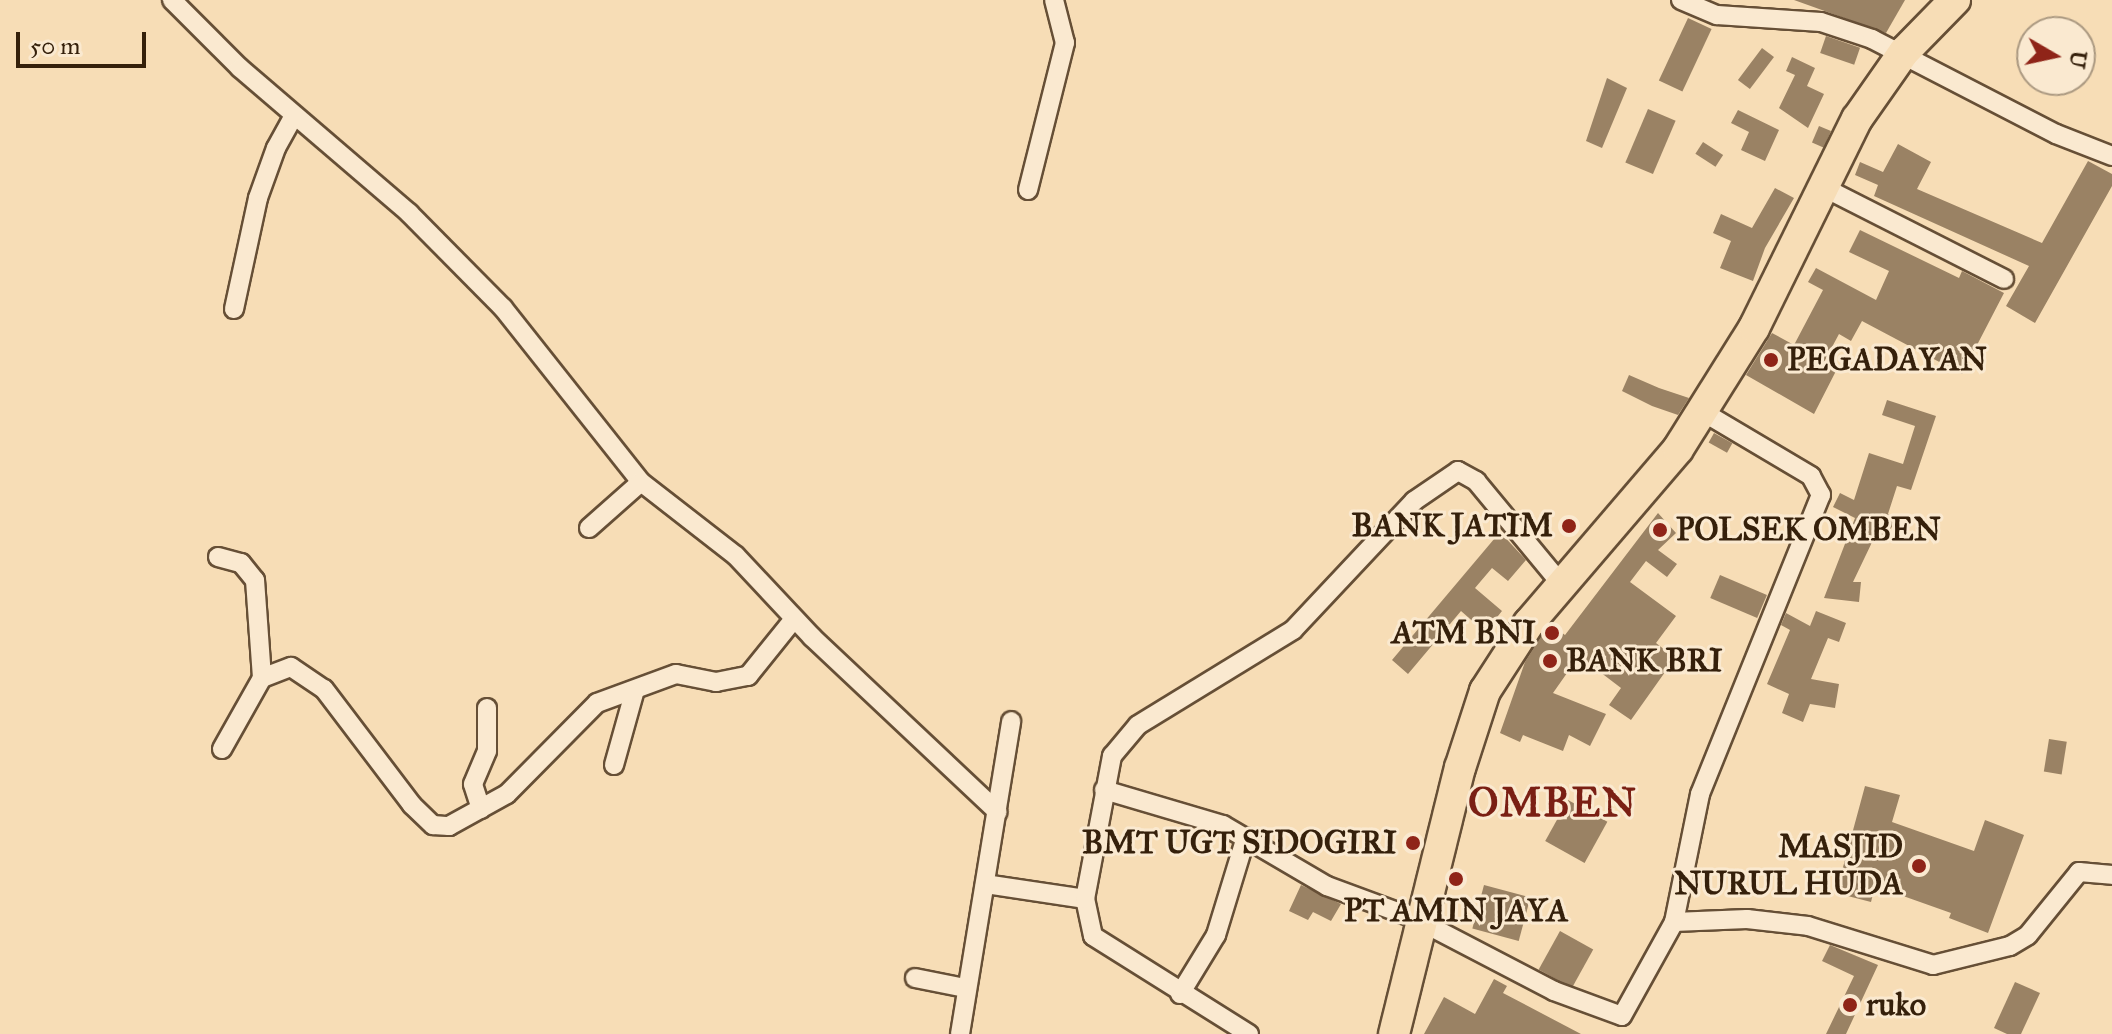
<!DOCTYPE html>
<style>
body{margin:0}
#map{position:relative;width:2112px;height:1034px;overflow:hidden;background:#f7ddb6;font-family:"IM FELL Great Primer",serif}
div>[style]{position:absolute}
.building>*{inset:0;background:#9a8264;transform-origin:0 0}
.roads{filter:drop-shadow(2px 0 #664f36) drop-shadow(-2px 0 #664f36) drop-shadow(0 2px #664f36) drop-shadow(0 -2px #664f36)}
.street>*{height:18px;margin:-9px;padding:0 9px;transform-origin:9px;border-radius:9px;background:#fae9d0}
.primary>*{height:30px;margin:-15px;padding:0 15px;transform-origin:15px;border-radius:15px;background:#f7ddb6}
.dots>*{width:22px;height:22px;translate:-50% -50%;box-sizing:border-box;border:4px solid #fae9d0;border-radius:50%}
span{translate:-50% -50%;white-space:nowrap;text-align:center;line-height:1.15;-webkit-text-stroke:6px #fae9d0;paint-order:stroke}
.poi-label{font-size:32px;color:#35200b;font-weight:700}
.left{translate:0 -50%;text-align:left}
.right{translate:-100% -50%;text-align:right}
.district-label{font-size:40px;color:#7a1f14;font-weight:700;letter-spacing:2px}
.north{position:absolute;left:2016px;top:16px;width:80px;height:80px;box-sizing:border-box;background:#fae9d0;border:2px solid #ab9981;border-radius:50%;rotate:99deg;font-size:22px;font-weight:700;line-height:32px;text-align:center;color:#35200b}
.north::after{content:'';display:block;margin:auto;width:28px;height:36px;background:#8f2418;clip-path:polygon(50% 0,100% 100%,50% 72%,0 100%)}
.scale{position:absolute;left:16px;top:32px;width:130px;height:36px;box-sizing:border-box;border:4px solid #35200b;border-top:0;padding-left:10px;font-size:24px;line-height:28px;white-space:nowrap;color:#35200b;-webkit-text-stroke:6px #fae9d0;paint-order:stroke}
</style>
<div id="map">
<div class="building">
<div style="clip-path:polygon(1794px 0,1905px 0,1886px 33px)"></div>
<div style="left:1688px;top:18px;width:26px;height:69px;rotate:25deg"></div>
<div style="left:1826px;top:36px;width:36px;height:18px;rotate:19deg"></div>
<div style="left:1762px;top:48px;width:15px;height:40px;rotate:37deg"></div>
<div style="clip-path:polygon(1792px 57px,1815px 68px,1807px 86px,1824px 94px,1808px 128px,1779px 108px,1795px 75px,1786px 71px)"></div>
<div style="clip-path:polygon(1607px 78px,1627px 88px,1602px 148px,1586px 141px)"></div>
<div style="left:1648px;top:109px;width:30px;height:58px;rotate:23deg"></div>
<div style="clip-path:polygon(1738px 110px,1779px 130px,1765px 161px,1741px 150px,1749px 132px,1731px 123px)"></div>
<div style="left:1819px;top:126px;width:13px;height:18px;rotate:23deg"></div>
<div style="left:1703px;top:142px;width:24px;height:14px;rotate:33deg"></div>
<div style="clip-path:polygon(1898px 144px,1931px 162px,1917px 189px,2042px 243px,2088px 161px,2112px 174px,2112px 186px,2035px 323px,2006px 306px,2029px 266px,1874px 196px,1878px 185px,1855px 175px,1860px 162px,1883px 172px)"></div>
<div style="clip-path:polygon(1775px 188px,1794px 198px,1765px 248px,1753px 281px,1720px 268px,1731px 241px,1713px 233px,1721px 214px,1752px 228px)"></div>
<div style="clip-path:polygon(1860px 230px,1959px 278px,1962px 271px,2004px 293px,1962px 374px,1862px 321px,1851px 341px,1839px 334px,1824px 362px,1837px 369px,1814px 414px,1746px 375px,1772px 333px,1794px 345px,1823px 290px,1808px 282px,1816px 268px,1876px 300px,1889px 271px,1849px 252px)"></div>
<div style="clip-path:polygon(1629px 375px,1659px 388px,1689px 398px,1678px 415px,1652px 406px,1622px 391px)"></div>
<div style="clip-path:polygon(1887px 400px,1936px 416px,1911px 490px,1897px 486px,1888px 514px,1896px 518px,1885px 541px,1875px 536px,1853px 582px,1861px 582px,1859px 602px,1824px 598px,1855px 518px,1833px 507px,1840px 493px,1854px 500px,1869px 453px,1903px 464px,1915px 426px,1882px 415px)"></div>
<div style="left:1714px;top:433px;width:21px;height:11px;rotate:29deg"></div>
<div style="clip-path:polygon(1658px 513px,1676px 533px,1658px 550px,1677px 564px,1667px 577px,1646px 561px,1630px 582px,1676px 616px,1656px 643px,1675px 658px,1631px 720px,1609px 705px,1621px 688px,1579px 656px,1553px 693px,1606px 714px,1590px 746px,1569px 735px,1563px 751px,1523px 735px,1520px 742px,1500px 733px,1525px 662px,1541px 637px,1551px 625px,1565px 635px)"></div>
<div style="clip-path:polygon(1500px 532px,1526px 560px,1508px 581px,1492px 568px,1475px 588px,1502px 611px,1485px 632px,1461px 611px,1408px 674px,1392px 660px)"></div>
<div style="left:1720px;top:575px;width:51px;height:25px;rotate:23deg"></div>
<div style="clip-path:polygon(1816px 611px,1846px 623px,1839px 642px,1828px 638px,1811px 679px,1839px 684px,1835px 708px,1810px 704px,1803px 722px,1782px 713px,1789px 694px,1767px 684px,1790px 630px,1781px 625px,1786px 613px,1810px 626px)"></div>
<div style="left:2049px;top:739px;width:18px;height:33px;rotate:9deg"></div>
<div style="clip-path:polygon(1865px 786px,1900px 795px,1892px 822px,1974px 851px,1985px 820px,2024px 835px,1988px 933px,1949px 918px,1951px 913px,1875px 886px,1871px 902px,1836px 893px)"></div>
<div style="left:1568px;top:800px;width:45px;height:47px;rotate:29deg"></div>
<div style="clip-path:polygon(1301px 885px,1341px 904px,1331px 921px,1313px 912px,1308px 920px,1289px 911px)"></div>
<div style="left:1484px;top:885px;width:48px;height:45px;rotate:15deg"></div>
<div style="left:1560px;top:931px;width:38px;height:44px;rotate:29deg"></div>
<div style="clip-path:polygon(1830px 945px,1878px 965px,1846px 1034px,1826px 1034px,1854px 976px,1822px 961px)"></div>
<div style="clip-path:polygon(1494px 979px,1507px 986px,1503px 993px,1581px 1034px,1424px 1034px,1444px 997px,1475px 1014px)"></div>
<div style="clip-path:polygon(2015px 982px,2040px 993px,2021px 1034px,2007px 1034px,1994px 1028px)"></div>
</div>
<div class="roads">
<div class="street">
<div style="left:172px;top:0;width:96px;rotate:45deg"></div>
<div style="left:240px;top:68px;width:223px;rotate:40.6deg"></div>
<div style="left:409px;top:213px;width:134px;rotate:45.3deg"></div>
<div style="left:503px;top:308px;width:222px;rotate:51.6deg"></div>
<div style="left:641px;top:482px;width:120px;rotate:37.9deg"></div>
<div style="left:736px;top:556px;width:111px;rotate:46.8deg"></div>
<div style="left:812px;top:637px;width:255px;rotate:43.3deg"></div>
<div style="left:1681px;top:0;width:39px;rotate:23deg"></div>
<div style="left:1717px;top:15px;width:104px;rotate:3.9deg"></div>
<div style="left:1821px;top:22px;width:54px;rotate:18.4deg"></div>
<div style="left:1872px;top:39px;width:207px;rotate:27.3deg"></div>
<div style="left:2056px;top:134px;width:60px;rotate:21.4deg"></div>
<div style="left:1823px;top:187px;width:203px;rotate:26.9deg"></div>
<div style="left:1028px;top:190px;width:152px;rotate:-75.9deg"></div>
<div style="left:1065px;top:43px;width:44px;rotate:-104.3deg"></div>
<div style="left:234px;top:309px;width:114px;rotate:-77.8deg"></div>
<div style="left:258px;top:198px;width:53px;rotate:-70.2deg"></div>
<div style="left:276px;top:148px;width:37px;rotate:-61deg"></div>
<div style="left:589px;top:528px;width:69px;rotate:-41.5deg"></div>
<div style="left:218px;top:557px;width:24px;rotate:15deg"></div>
<div style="left:241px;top:563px;width:22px;rotate:51deg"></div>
<div style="left:255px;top:580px;width:98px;rotate:85.9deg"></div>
<div style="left:222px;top:749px;width:81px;rotate:-60.6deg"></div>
<div style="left:262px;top:678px;width:31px;rotate:-21deg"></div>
<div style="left:291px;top:667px;width:40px;rotate:34deg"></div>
<div style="left:324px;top:689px;width:146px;rotate:52.8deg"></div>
<div style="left:412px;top:805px;width:29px;rotate:44deg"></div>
<div style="left:433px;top:825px;width:16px;rotate:4deg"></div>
<div style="left:449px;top:826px;width:66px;rotate:-28.9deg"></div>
<div style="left:507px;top:794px;width:128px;rotate:-45.3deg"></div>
<div style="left:597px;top:703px;width:84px;rotate:-20.2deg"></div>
<div style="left:676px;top:674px;width:41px;rotate:11.3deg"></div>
<div style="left:716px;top:682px;width:33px;rotate:-11deg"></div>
<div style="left:748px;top:676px;width:73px;rotate:-51.1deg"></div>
<div style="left:614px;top:765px;width:78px;rotate:-74.4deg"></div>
<div style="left:1104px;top:790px;width:124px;rotate:16.4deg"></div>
<div style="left:1223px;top:825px;width:121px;rotate:30.4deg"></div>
<div style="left:1327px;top:886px;width:93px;rotate:20.2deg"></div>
<div style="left:1414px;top:918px;width:158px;rotate:27.5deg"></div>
<div style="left:1554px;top:991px;width:72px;rotate:20.2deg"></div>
<div style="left:1622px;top:1016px;width:107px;rotate:-61deg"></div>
<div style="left:1674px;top:922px;width:131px;rotate:-78.5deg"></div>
<div style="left:1700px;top:794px;width:323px;rotate:-68deg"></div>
<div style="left:1821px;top:495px;width:21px;rotate:-118deg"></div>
<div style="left:1811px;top:476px;width:126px;rotate:-149.3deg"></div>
<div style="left:481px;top:809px;width:26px;rotate:-108deg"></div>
<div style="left:473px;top:784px;width:36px;rotate:-67deg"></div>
<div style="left:487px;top:751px;width:43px;rotate:-90deg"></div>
<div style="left:985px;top:884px;width:101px;rotate:8.5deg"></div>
<div style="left:1674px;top:922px;width:73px;rotate:-2.4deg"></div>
<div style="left:1747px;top:919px;width:61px;rotate:6.5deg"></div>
<div style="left:1808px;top:926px;width:131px;rotate:17.3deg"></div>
<div style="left:1933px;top:965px;width:79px;rotate:-13.9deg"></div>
<div style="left:2010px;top:946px;width:21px;rotate:-31deg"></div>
<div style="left:2028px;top:935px;width:81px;rotate:-51deg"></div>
<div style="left:2079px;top:872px;width:33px;rotate:5deg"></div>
<div style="left:915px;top:978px;width:51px;rotate:11.3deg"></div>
<div style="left:1180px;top:994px;width:69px;rotate:-58.6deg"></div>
<div style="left:1216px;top:935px;width:102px;rotate:-73deg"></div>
<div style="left:960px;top:1034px;width:317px;rotate:-80.7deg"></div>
<div style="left:1249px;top:1034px;width:184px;rotate:-147.9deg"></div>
<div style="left:1093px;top:936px;width:38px;rotate:-102deg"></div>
<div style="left:1085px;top:899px;width:146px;rotate:-79.3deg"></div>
<div style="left:1112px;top:756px;width:40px;rotate:-50deg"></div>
<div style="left:1138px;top:725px;width:182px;rotate:-31.5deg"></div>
<div style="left:1293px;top:630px;width:177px;rotate:-46.8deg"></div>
<div style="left:1414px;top:501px;width:53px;rotate:-34.3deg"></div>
<div style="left:1458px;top:471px;width:21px;rotate:29deg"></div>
<div style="left:1476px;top:481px;width:135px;rotate:50.4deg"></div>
</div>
<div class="primary">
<div style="left:1394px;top:1034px;width:274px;rotate:-76.1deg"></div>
<div style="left:1460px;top:768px;width:81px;rotate:-72deg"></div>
<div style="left:1485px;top:691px;width:81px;rotate:-57.1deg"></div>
<div style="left:1529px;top:623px;width:229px;rotate:-49.4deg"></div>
<div style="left:1678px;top:449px;width:143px;rotate:-57.9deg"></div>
<div style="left:1754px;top:328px;width:233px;rotate:-63.8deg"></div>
<div style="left:1857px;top:119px;width:82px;rotate:-55deg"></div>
<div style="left:1904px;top:52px;width:73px;rotate:-45.6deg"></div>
</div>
</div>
<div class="dots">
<div style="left:1771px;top:360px;background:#8f2418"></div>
<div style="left:1569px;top:526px;background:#8f2418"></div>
<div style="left:1660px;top:530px;background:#8f2418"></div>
<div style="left:1552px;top:633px;background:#8f2418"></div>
<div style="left:1550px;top:661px;background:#8f2418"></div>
<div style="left:1413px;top:843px;background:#8f2418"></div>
<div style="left:1919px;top:866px;background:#8f2418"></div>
<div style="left:1456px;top:879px;background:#8f2418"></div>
<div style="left:1850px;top:1005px;background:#8f2418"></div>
</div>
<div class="poi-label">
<span class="left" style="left:1787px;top:360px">PEGADAYAN</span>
<span class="right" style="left:1553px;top:526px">BANK JATIM</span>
<span class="left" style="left:1676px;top:530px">POLSEK OMBEN</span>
<span class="right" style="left:1536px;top:633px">ATM BNI</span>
<span class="left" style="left:1566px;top:661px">BANK BRI</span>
<span class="right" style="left:1397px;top:843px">BMT UGT SIDOGIRI</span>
<span class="right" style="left:1903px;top:866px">MASJID<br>NURUL HUDA</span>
<span style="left:1456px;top:911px">PT AMIN JAYA</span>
<span class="left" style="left:1866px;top:1005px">ruko</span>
</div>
<div class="district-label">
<span style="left:1553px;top:803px">OMBEN</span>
</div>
<div class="north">U</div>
<div class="scale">50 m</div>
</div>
